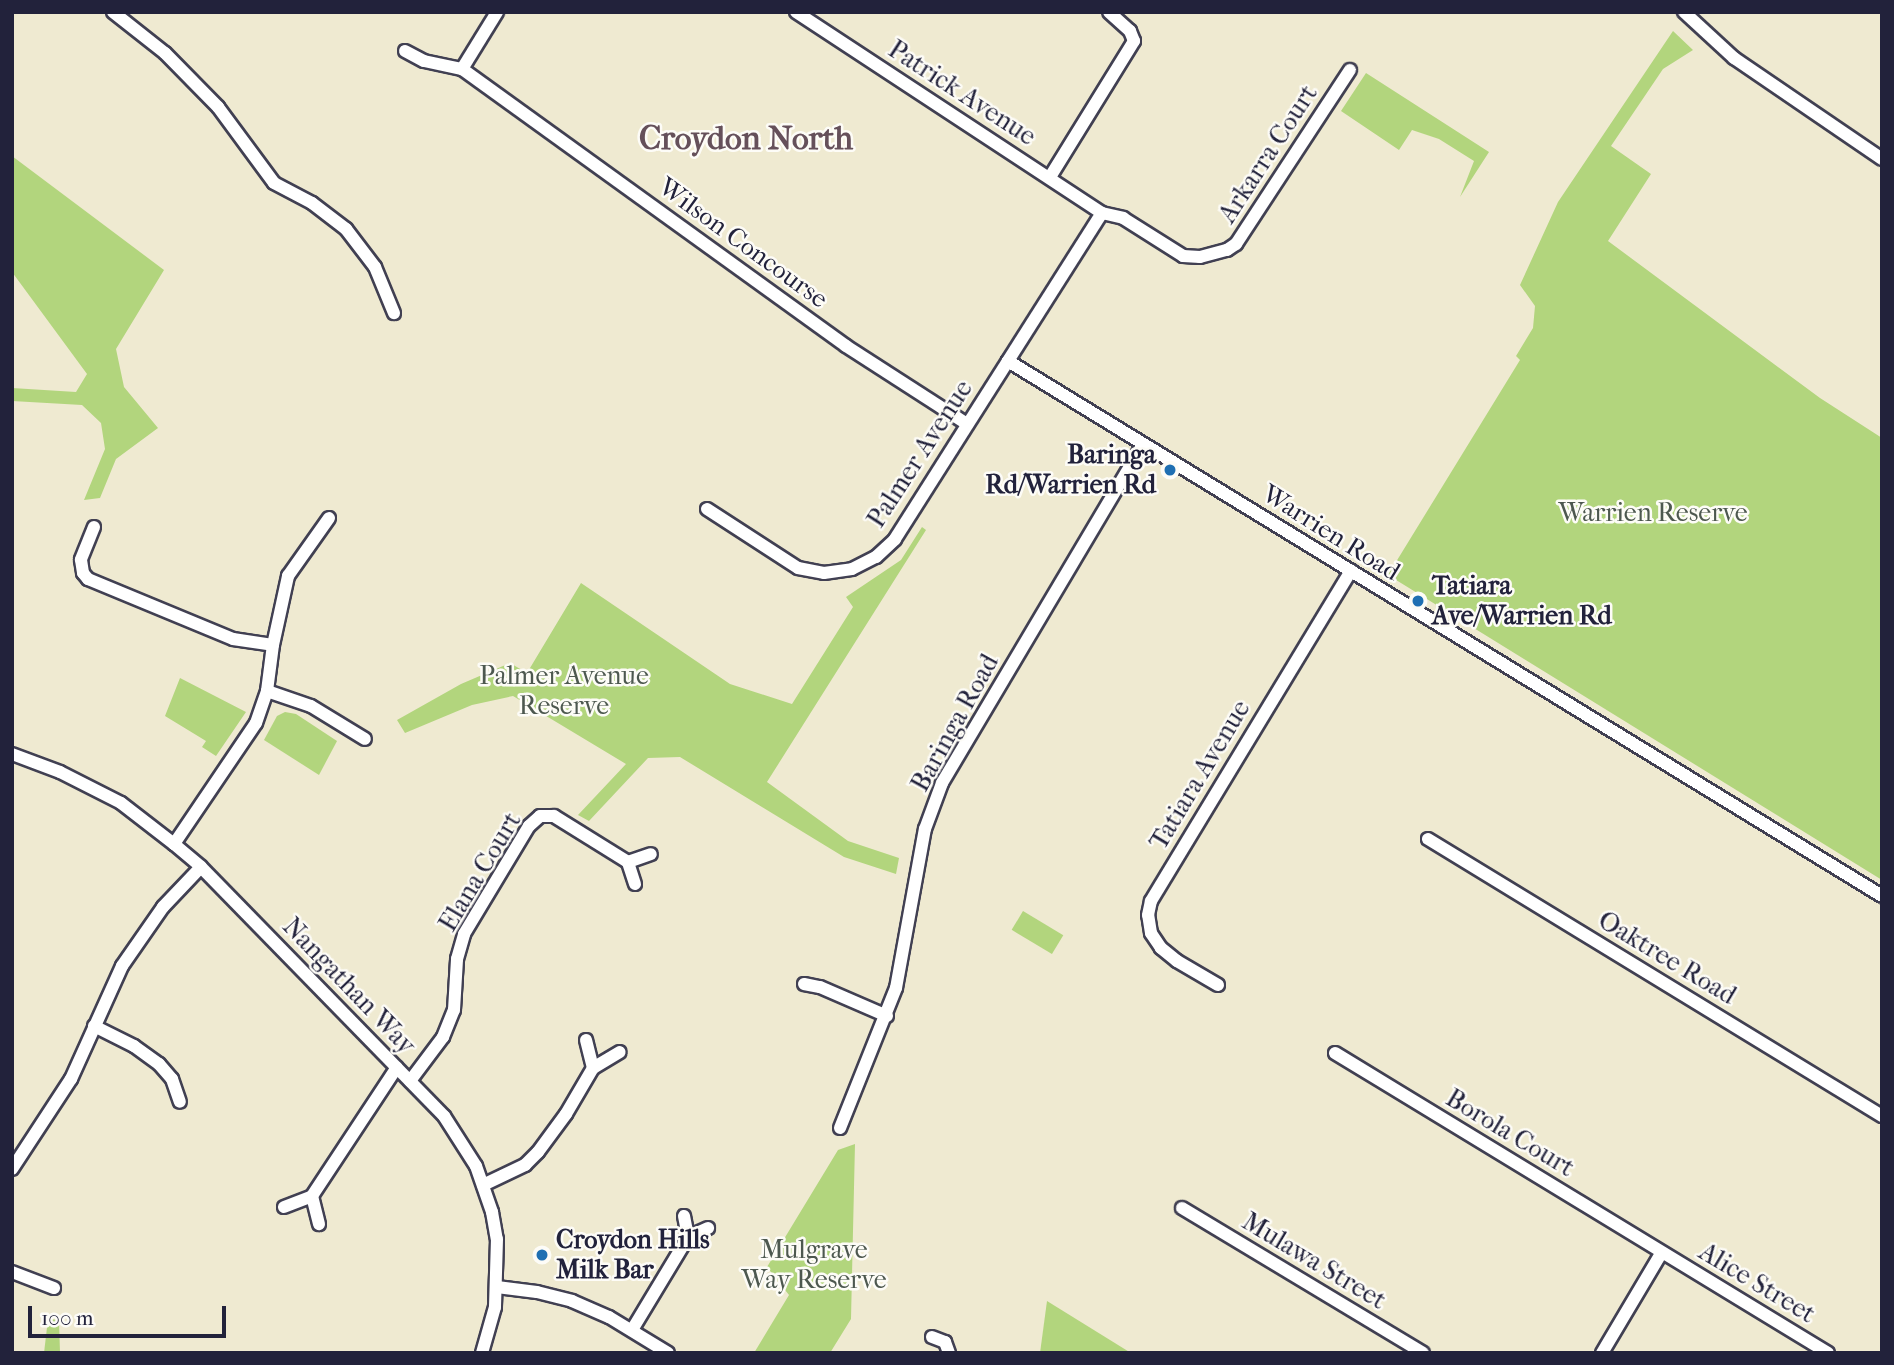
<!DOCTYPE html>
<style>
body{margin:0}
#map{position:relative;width:1894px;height:1365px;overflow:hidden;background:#efead1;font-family:"IM FELL French Canon",serif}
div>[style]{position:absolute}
.green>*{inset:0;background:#b2d57d;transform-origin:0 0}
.roads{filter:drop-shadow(2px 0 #414052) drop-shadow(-2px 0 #414052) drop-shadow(0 2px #414052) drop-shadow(0 -2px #414052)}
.minor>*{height:12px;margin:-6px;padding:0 6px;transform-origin:6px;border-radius:6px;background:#fff}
.dots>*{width:19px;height:19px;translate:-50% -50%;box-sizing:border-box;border:4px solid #fdfcf7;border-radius:50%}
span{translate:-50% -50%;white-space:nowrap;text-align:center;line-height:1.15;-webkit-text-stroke:5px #fdfcf7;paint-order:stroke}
.street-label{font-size:26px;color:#22223b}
.poi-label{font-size:26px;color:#22223b;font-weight:700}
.right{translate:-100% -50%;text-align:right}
.left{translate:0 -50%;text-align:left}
.park-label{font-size:26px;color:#4d584f}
.district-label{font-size:33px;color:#65505a;font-weight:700}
.frame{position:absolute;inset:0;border:14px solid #22223b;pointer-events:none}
.scale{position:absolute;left:28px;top:1306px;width:198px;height:32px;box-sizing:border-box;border:4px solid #22223b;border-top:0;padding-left:9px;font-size:21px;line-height:24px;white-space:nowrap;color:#22223b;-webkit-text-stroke:5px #fdfcf7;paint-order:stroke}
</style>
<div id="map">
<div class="green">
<div style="clip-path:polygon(1673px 31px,1693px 50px,1663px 69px,1611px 146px,1651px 174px,1608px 241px,1820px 398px,1882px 438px,1882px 880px,1388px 575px,1520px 360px,1516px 356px,1533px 328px,1535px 306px,1520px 285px,1558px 202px)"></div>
<div style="clip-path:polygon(1366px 73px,1489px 152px,1460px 197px,1474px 161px,1439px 139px,1412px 130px,1399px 150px,1341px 111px)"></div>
<div style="clip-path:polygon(12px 156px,164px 270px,116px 349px,124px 387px,158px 428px,116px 459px,100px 498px,84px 500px,105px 449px,101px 423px,82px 405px,12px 401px,12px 388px,76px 392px,87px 374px,12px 272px)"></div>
<div style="clip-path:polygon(922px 527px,926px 530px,767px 782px,848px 841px,899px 858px,896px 874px,844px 857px,680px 757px,648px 758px,589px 821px,578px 815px,626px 764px,513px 696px,472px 705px,405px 733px,397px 720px,461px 684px,510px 663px,527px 673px,581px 583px,730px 684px,792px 704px,853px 607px,846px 597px,901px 560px)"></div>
<div style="clip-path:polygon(180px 678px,246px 712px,216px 756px,202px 747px,206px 741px,165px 716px)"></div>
<div style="clip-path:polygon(285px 712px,296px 714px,337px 741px,319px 775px,264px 740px,277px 716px)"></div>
<div style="left:1023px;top:911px;width:47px;height:22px;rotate:31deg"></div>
<div style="clip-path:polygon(855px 1144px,851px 1319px,830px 1353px,754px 1353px,789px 1295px,767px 1267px,838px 1150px)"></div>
<div style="clip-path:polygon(1047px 1301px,1131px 1353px,1040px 1353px)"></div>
<div style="clip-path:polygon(48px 1319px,59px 1320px,60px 1353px,44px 1353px)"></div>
</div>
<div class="roads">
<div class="minor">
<div style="left:113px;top:12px;width:66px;rotate:38.3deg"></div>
<div style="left:165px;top:53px;width:76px;rotate:45.5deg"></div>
<div style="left:218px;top:107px;width:94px;rotate:53.6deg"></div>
<div style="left:274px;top:183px;width:43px;rotate:27.8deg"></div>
<div style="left:312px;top:203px;width:43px;rotate:37.4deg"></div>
<div style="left:346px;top:229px;width:48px;rotate:52.7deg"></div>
<div style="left:375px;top:267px;width:50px;rotate:67.6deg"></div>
<div style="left:796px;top:12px;width:366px;rotate:33.3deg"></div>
<div style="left:1684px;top:12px;width:68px;rotate:42.6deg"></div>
<div style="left:1734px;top:58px;width:179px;rotate:34.3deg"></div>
<div style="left:405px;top:51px;width:21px;rotate:28deg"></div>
<div style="left:424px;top:61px;width:39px;rotate:12deg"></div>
<div style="left:462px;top:69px;width:473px;rotate:35.8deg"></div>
<div style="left:846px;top:346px;width:144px;rotate:32.8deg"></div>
<div style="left:462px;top:69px;width:67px;rotate:-58.4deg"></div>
<div style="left:1050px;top:177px;width:160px;rotate:-58.3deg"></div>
<div style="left:1134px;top:41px;width:11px;rotate:-112deg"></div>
<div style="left:1130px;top:31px;width:28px;rotate:-138deg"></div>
<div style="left:1102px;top:213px;width:22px;rotate:13deg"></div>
<div style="left:1123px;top:218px;width:71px;rotate:32.3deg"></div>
<div style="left:1183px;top:256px;width:17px;rotate:3deg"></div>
<div style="left:1200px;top:257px;width:28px;rotate:-15deg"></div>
<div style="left:1227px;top:250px;width:11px;rotate:-34deg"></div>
<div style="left:1236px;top:244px;width:208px;rotate:-56.8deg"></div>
<div style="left:1008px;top:361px;width:1025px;rotate:31.47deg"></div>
<div style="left:707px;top:509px;width:108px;rotate:33deg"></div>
<div style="left:798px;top:568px;width:26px;rotate:11deg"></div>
<div style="left:824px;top:573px;width:28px;rotate:-8deg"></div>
<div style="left:852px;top:569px;width:27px;rotate:-27deg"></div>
<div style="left:876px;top:557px;width:26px;rotate:-43deg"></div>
<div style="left:895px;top:539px;width:386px;rotate:-57.6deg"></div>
<div style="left:94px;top:527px;width:35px;rotate:112deg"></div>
<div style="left:81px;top:560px;width:13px;rotate:81deg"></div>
<div style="left:83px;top:573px;width:8px;rotate:50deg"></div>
<div style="left:88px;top:579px;width:157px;rotate:22.5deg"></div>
<div style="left:233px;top:639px;width:40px;rotate:8.5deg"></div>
<div style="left:267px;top:691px;width:46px;rotate:18.8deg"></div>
<div style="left:311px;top:706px;width:63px;rotate:31.4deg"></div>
<div style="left:12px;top:754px;width:51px;rotate:20.6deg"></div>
<div style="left:60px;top:772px;width:68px;rotate:26.9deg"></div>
<div style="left:121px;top:803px;width:67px;rotate:37.7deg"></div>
<div style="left:174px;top:844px;width:35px;rotate:40deg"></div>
<div style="left:201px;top:867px;width:348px;rotate:45.7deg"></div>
<div style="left:444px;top:1116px;width:59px;rotate:57.4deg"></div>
<div style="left:476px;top:1166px;width:49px;rotate:70.8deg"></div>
<div style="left:492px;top:1212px;width:27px;rotate:80deg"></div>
<div style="left:497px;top:1239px;width:68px;rotate:91.7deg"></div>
<div style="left:495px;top:1307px;width:48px;rotate:105.8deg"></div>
<div style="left:1428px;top:839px;width:532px;rotate:31.39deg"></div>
<div style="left:174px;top:844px;width:146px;rotate:-55.9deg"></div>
<div style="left:256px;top:723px;width:34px;rotate:-71deg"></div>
<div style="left:267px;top:691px;width:46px;rotate:-82.6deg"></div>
<div style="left:273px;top:645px;width:71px;rotate:-77.7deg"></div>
<div style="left:288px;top:576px;width:71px;rotate:-54.7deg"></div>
<div style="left:635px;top:884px;width:23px;rotate:-108deg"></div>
<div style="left:628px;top:862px;width:24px;rotate:-19deg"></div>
<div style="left:804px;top:984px;width:16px;rotate:11deg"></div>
<div style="left:820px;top:987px;width:73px;rotate:23.4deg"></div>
<div style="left:1218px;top:985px;width:48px;rotate:-149.7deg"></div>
<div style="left:1177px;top:961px;width:21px;rotate:-141deg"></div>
<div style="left:1161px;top:948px;width:18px;rotate:-124deg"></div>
<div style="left:1151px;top:933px;width:18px;rotate:-99deg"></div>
<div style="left:1148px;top:915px;width:14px;rotate:-78deg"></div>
<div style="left:1151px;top:901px;width:386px;rotate:-58.8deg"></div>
<div style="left:94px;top:1026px;width:45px;rotate:26.6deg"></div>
<div style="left:134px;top:1046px;width:31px;rotate:36deg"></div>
<div style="left:159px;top:1064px;width:20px;rotate:49deg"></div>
<div style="left:172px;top:1079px;width:24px;rotate:71deg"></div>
<div style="left:586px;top:1040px;width:29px;rotate:76deg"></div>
<div style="left:593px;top:1068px;width:31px;rotate:-31deg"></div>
<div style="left:1335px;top:1053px;width:577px;rotate:31.32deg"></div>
<div style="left:410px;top:1081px;width:55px;rotate:-53.1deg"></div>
<div style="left:443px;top:1037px;width:29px;rotate:-68deg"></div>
<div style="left:454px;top:1010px;width:51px;rotate:-86.6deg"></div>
<div style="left:457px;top:959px;width:26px;rotate:-74deg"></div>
<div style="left:464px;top:934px;width:126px;rotate:-59deg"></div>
<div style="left:529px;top:826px;width:15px;rotate:-42deg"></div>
<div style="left:540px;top:816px;width:14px"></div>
<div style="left:554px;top:816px;width:87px;rotate:31.9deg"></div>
<div style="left:840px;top:1128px;width:151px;rotate:-68.2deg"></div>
<div style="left:896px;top:988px;width:162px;rotate:-79.7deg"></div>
<div style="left:925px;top:829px;width:49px;rotate:-69.7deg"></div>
<div style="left:942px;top:783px;width:394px;rotate:-59.3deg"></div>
<div style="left:12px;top:1169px;width:108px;rotate:-56.8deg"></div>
<div style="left:71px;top:1079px;width:124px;rotate:-65.7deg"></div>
<div style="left:122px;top:966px;width:72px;rotate:-55.2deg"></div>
<div style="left:163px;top:907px;width:55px;rotate:-46.5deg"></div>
<div style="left:483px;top:1185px;width:47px;rotate:-25.5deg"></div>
<div style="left:525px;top:1165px;width:18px;rotate:-45deg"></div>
<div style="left:538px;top:1152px;width:47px;rotate:-53.6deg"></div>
<div style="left:566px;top:1114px;width:53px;rotate:-59.6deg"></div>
<div style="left:312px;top:1196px;width:154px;rotate:-56.6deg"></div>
<div style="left:284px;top:1207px;width:30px;rotate:-21deg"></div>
<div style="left:312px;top:1196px;width:29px;rotate:76deg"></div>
<div style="left:1182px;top:1208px;width:281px;rotate:31deg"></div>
<div style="left:684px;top:1216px;width:21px;rotate:79deg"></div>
<div style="left:688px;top:1237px;width:22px;rotate:-24deg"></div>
<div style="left:12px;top:1272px;width:45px;rotate:20.9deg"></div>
<div style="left:497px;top:1287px;width:40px;rotate:7.1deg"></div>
<div style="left:537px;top:1292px;width:36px;rotate:14deg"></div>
<div style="left:572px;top:1301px;width:40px;rotate:23.4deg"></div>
<div style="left:609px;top:1317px;width:69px;rotate:31.4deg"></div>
<div style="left:632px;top:1330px;width:109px;rotate:-58.9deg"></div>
<div style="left:932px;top:1337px;width:14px;rotate:21deg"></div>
<div style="left:945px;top:1342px;width:12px;rotate:70deg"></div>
<div style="left:1602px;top:1353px;width:117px;rotate:-59.3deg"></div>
</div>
</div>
<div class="dots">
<div style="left:1170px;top:470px;background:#1f6fb2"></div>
<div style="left:1418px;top:601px;background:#1f6fb2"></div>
<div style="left:542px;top:1255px;background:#1f6fb2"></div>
</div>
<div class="street-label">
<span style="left:962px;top:93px;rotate:33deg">Patrick Avenue</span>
<span style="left:1268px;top:154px;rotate:-57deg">Arkarra Court</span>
<span style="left:743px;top:243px;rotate:36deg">Wilson Concourse</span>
<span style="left:920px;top:454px;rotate:-57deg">Palmer Avenue</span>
<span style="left:1331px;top:533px;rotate:32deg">Warrien Road</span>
<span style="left:955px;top:723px;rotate:-61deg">Baringa Road</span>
<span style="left:1200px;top:775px;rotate:-59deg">Tatiara Avenue</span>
<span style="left:480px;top:872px;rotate:-59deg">Elana Court</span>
<span style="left:1667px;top:958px;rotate:31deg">Oaktree Road</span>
<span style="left:349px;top:986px;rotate:46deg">Nangathan Way</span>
<span style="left:1510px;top:1133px;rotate:31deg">Borola Court</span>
<span style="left:1314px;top:1261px;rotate:31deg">Mulawa Street</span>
<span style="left:1757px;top:1283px;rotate:31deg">Alice Street</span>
</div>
<div class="poi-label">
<span class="right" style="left:1156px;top:470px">Baringa<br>Rd/Warrien Rd</span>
<span class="left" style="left:1432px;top:601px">Tatiara<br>Ave/Warrien Rd</span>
<span class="left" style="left:556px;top:1255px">Croydon Hills<br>Milk Bar</span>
</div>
<div class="park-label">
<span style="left:1653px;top:513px">Warrien Reserve</span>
<span style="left:564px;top:691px">Palmer Avenue<br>Reserve</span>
<span style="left:814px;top:1265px">Mulgrave<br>Way Reserve</span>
</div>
<div class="district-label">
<span style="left:746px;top:139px">Croydon North</span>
</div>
<div class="frame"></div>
<div class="scale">100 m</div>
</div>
